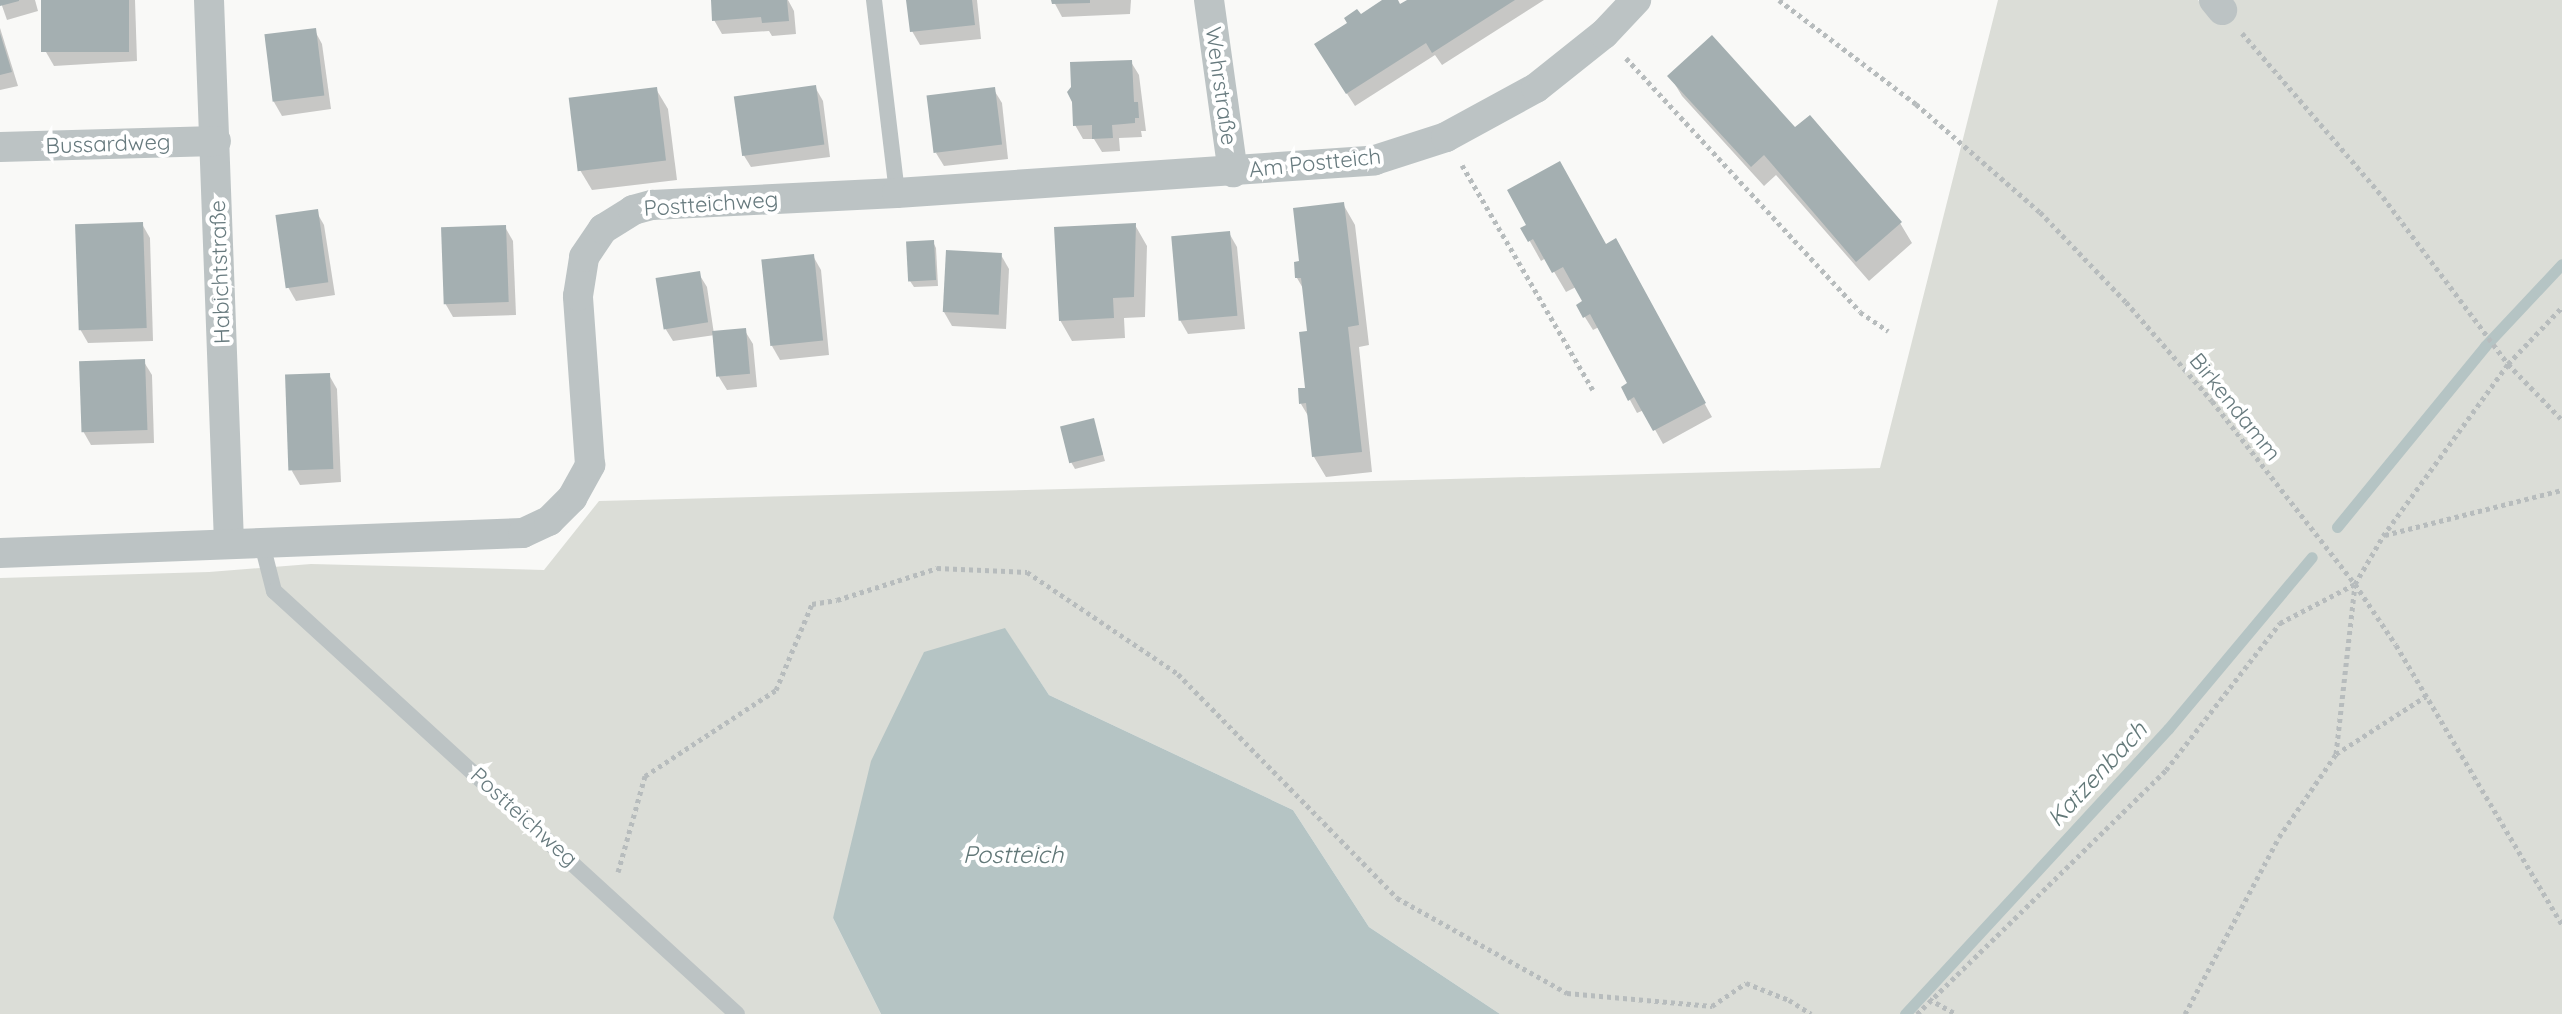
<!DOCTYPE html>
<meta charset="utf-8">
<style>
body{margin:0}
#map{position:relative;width:2562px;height:1014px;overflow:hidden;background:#f9f9f7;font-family:Quicksand,sans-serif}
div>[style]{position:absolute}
.green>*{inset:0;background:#dbddd7}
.water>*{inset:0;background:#b5c4c4}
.shadow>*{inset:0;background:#0003}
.stream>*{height:11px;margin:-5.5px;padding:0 5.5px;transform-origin:5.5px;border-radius:5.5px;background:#b5c4c4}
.building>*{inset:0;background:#a4afb1;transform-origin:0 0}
.path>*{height:5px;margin-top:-2.5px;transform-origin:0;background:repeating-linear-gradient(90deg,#b7bcbd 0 4px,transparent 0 8px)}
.service>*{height:16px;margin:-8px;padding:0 8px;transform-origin:8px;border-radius:8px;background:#bcc3c4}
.minor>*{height:30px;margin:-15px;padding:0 15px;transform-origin:15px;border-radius:15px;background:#bcc3c4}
span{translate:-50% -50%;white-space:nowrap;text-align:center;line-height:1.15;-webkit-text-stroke:8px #fff;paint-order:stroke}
.street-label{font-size:22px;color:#677a7e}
.water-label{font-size:24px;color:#627878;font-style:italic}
</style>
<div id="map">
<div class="green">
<div style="clip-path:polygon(1998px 0,2198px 0,2213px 17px,2227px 0,2562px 0,2562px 1014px,1500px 1014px,1369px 927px,1293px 810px,1049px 695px,1005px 629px,833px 918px,881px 1014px,0 1014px,0 578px,209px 572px,311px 564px,544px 570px,599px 501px,1880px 468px)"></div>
</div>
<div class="water">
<div style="clip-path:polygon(1005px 628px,1049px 695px,1293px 810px,1369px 927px,1500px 1014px,881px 1014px,833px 918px,871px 761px,924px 652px)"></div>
</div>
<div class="shadow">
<div style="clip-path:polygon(0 0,35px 0,38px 11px,7px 20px)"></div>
<div style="clip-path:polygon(43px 0,135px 0,137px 61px,54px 66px,46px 52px)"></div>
<div style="clip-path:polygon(713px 0,788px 0,794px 11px,796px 34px,772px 36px,769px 31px,722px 34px,714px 20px)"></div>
<div style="clip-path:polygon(908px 0,977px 0,981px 39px,920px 45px,912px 31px)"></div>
<div style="clip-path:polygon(1053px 0,1131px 0,1130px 14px,1062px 17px)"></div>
<div style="clip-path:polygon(1386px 0,1396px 0,1400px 7px,1410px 0,1544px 0,1442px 65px,1435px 55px,1355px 106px,1324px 58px,1360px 17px)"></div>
<div style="clip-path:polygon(0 28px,18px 86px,0 90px)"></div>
<div style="clip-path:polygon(315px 31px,322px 44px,331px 109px,282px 116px,274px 102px,266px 36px)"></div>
<div style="clip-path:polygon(1131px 62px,1139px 75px,1146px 131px,1141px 131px,1142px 137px,1119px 138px,1120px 151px,1102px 152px,1094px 139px,1083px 139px,1075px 125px)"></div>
<div style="clip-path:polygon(1670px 76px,1795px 129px,1900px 223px,1912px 243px,1869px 281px,1776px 175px,1764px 186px,1682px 96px)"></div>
<div style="clip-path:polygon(815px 87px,823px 101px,830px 157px,751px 167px,743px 154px)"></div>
<div style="clip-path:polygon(656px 89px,668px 109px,677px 180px,592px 190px,580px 170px)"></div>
<div style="clip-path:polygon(994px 90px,1002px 103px,1008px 159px,944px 166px,936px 153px)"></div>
<div style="clip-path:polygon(1343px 204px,1355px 225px,1369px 345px,1359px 347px,1372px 472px,1326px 477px,1314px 457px,1310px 419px,1301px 404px,1307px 390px,1310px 333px,1304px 290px,1297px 278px,1302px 263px)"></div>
<div style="clip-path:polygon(316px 211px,324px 225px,335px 295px,296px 301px,288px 287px)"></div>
<div style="clip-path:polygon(142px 224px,150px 238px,153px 341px,88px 343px,80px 329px)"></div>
<div style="clip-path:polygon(1135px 225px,1147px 246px,1145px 317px,1124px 318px,1125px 338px,1072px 341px,1060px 320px)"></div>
<div style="clip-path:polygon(505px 227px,513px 241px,516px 315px,453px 317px,445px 303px)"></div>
<div style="clip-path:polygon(1523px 229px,1605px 246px,1615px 241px,1712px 417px,1663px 444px,1644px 410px,1637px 413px,1630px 400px,1629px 384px,1599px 327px,1593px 330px,1578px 306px,1585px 302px,1576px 287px,1566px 292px,1546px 258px,1541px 261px)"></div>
<div style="clip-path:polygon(1229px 233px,1237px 247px,1245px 329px,1188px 334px,1180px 320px)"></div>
<div style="clip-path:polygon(933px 242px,936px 248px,938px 286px,914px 287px,910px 281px)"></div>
<div style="clip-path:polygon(1001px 255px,1009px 269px,1006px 329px,952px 326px,944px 312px)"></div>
<div style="clip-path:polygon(813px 256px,821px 270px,829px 355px,780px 360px,772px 346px)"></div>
<div style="clip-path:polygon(699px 274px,707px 287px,714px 334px,745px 331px,753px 344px,757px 387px,727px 390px,719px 377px,715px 335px,673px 341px,665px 328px)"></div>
<div style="clip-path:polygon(144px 362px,152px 375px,154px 443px,91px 445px,83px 431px)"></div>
<div style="clip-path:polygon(329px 375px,337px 389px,341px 482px,300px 485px,292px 471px)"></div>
<div style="clip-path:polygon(1093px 421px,1105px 461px,1075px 469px,1071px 462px)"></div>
</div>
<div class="stream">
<div style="left:2337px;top:527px;width:234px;rotate:-50.7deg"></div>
<div style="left:2485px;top:346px;width:112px;rotate:-46.8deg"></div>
<div style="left:1905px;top:1014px;width:388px;rotate:-47.3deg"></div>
<div style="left:2168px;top:729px;width:224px;rotate:-50.1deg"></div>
</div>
<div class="building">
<div style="clip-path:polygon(0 0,19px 0,19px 1px,0 6px)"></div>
<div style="left:41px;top:0;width:88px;height:52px"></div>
<div style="clip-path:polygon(711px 0,787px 0,789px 21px,762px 23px,761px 17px,712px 21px)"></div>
<div style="clip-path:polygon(906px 0,972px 0,975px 25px,910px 32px)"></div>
<div style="clip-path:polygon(1051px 0,1090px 0,1090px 3px,1052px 4px)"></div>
<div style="clip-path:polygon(1382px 0,1398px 0,1400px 4px,1407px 0,1515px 0,1432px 53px,1426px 43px,1346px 94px,1314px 44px,1347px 23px,1344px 18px,1357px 9px,1361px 14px)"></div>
<div style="left:316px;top:28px;width:68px;height:52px;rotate:83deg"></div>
<div style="clip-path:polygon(0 33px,12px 72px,0 75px)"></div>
<div style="clip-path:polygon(1712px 35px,1795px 127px,1810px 115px,1902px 222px,1856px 262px,1764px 155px,1751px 167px,1667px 76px)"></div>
<div style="clip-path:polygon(1132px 60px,1134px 102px,1138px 102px,1139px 118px,1135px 118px,1135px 123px,1112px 125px,1113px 138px,1092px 139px,1092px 125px,1073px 126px,1072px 102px,1067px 92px,1071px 87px,1070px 62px)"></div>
<div style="left:816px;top:85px;width:60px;height:83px;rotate:82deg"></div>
<div style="left:657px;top:87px;width:74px;height:89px;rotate:83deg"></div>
<div style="left:995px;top:87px;width:58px;height:69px;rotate:83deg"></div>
<div style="clip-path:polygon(1560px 161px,1606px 244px,1616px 238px,1706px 403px,1653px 431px,1634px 397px,1628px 401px,1621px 387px,1627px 383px,1590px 314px,1583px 318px,1576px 305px,1582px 301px,1563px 267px,1552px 273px,1533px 239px,1528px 242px,1520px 228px,1526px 225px,1507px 190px)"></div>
<div style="clip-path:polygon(1344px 202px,1359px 325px,1348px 327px,1362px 452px,1312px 457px,1306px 403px,1299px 404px,1298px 388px,1305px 388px,1299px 332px,1307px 331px,1301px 278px,1295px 278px,1294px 262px,1299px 261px,1293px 208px)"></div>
<div style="left:318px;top:209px;width:74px;height:43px;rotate:82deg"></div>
<div style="left:143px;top:222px;width:106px;height:68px;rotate:88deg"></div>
<div style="clip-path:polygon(1136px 223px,1134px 297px,1113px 298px,1114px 318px,1059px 321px,1054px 227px)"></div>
<div style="left:506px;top:225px;width:77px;height:65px;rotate:88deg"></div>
<div style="left:1230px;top:231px;width:85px;height:59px;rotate:85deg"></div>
<div style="left:934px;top:240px;width:40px;height:28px;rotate:87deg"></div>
<div style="left:946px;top:250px;width:56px;height:62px;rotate:3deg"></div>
<div style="left:814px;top:254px;width:87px;height:53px;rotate:84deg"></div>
<div style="left:700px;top:271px;width:52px;height:45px;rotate:81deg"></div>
<div style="left:746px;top:328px;width:46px;height:34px;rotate:85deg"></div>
<div style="left:145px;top:359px;width:71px;height:66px;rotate:88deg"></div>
<div style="left:330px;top:373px;width:96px;height:45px;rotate:88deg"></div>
<div style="left:1094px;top:418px;width:38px;height:35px;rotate:76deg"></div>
</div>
<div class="path">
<div style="left:1779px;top:0;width:172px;rotate:37.2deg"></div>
<div style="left:1916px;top:104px;width:164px;rotate:41.1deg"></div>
<div style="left:2040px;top:212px;width:124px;rotate:46.3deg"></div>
<div style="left:2126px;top:302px;width:131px;rotate:49deg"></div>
<div style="left:2212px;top:401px;width:232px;rotate:52deg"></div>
<div style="left:2355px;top:584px;width:73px;rotate:56.1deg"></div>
<div style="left:2396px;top:645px;width:326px;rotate:59.3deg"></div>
<div style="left:2242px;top:33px;width:216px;rotate:49.3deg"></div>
<div style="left:2383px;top:197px;width:209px;rotate:53.2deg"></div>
<div style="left:2508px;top:364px;width:78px;rotate:46deg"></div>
<div style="left:1626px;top:58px;width:345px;rotate:47.3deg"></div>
<div style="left:1860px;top:312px;width:34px;rotate:34deg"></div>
<div style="left:1462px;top:165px;width:260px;rotate:59.8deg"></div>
<div style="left:2385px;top:535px;width:183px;rotate:-14.3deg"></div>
<div style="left:2336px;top:754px;width:171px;rotate:-83.6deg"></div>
<div style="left:2355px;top:584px;width:56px;rotate:-59.7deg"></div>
<div style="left:2383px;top:536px;width:213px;rotate:-54deg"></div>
<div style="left:2508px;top:364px;width:79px;rotate:-46.5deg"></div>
<div style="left:618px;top:872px;width:100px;rotate:-74.3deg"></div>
<div style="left:645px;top:776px;width:157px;rotate:-33.3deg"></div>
<div style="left:776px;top:690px;width:93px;rotate:-67.3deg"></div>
<div style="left:812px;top:604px;width:25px;rotate:-9deg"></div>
<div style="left:837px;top:600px;width:105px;rotate:-17.7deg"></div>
<div style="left:937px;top:568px;width:90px;rotate:2.5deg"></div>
<div style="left:1027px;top:572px;width:182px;rotate:34deg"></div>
<div style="left:1178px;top:674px;width:313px;rotate:45.6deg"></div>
<div style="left:1397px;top:898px;width:195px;rotate:29.2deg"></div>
<div style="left:1567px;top:993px;width:146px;rotate:5.1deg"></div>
<div style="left:1712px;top:1006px;width:41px;rotate:-34.1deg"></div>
<div style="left:1746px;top:983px;width:46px;rotate:21.6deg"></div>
<div style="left:1789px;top:1000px;width:26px;rotate:32deg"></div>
<div style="left:1929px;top:999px;width:31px;rotate:29deg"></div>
<div style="left:1917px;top:1014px;width:349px;rotate:-44.4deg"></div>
<div style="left:2166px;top:770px;width:186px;rotate:-52.2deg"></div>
<div style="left:2280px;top:623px;width:85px;rotate:-27.5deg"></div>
<div style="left:2185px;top:1014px;width:200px;rotate:-62deg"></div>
<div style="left:2279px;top:837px;width:101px;rotate:-55.5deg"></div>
<div style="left:2336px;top:754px;width:107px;rotate:-32.8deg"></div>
</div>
<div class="service">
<div style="left:874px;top:0;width:194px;rotate:83.2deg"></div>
<div style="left:262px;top:544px;width:49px;rotate:75.7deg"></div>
<div style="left:274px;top:591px;width:627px;rotate:42.42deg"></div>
</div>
<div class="minor">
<div style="left:209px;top:0;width:544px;rotate:87.89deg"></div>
<div style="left:1209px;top:0;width:174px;rotate:82.1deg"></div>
<div style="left:2214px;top:0;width:13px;rotate:51deg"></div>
<div style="left:0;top:147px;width:216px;rotate:-1.6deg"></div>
<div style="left:0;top:553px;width:523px;rotate:-2.19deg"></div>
<div style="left:523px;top:533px;width:29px;rotate:-25deg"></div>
<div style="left:549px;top:521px;width:33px;rotate:-45deg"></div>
<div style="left:572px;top:498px;width:38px;rotate:-61deg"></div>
<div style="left:590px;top:465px;width:169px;rotate:-94.1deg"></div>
<div style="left:578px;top:296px;width:39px;rotate:-81deg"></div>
<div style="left:584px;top:257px;width:34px;rotate:-56deg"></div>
<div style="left:603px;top:229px;width:36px;rotate:-32deg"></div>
<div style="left:633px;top:210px;width:20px;rotate:-15deg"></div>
<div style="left:652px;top:205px;width:245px;rotate:-2.8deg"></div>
<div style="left:897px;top:193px;width:479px;rotate:-3.9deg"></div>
<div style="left:1375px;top:160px;width:75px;rotate:-17.9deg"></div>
<div style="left:1446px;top:137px;width:102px;rotate:-28.6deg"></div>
<div style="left:1536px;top:88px;width:87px;rotate:-38.5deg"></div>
<div style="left:1604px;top:34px;width:47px;rotate:-46.7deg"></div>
</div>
<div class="street-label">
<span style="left:1221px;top:86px;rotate:82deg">Wehrstraße</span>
<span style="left:108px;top:144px;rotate:-2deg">Bussardweg</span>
<span style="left:1315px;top:163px;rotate:-6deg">Am Postteich</span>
<span style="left:711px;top:204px;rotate:-4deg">Postteichweg</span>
<span style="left:220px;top:272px;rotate:-92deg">Habichtstraße</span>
<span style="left:2235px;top:407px;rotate:51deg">Birkendamm</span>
<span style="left:524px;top:817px;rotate:42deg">Postteichweg</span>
</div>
<div class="water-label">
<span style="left:2097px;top:774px;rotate:-47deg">Katzenbach</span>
<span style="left:1013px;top:855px">Postteich</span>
</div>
</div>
